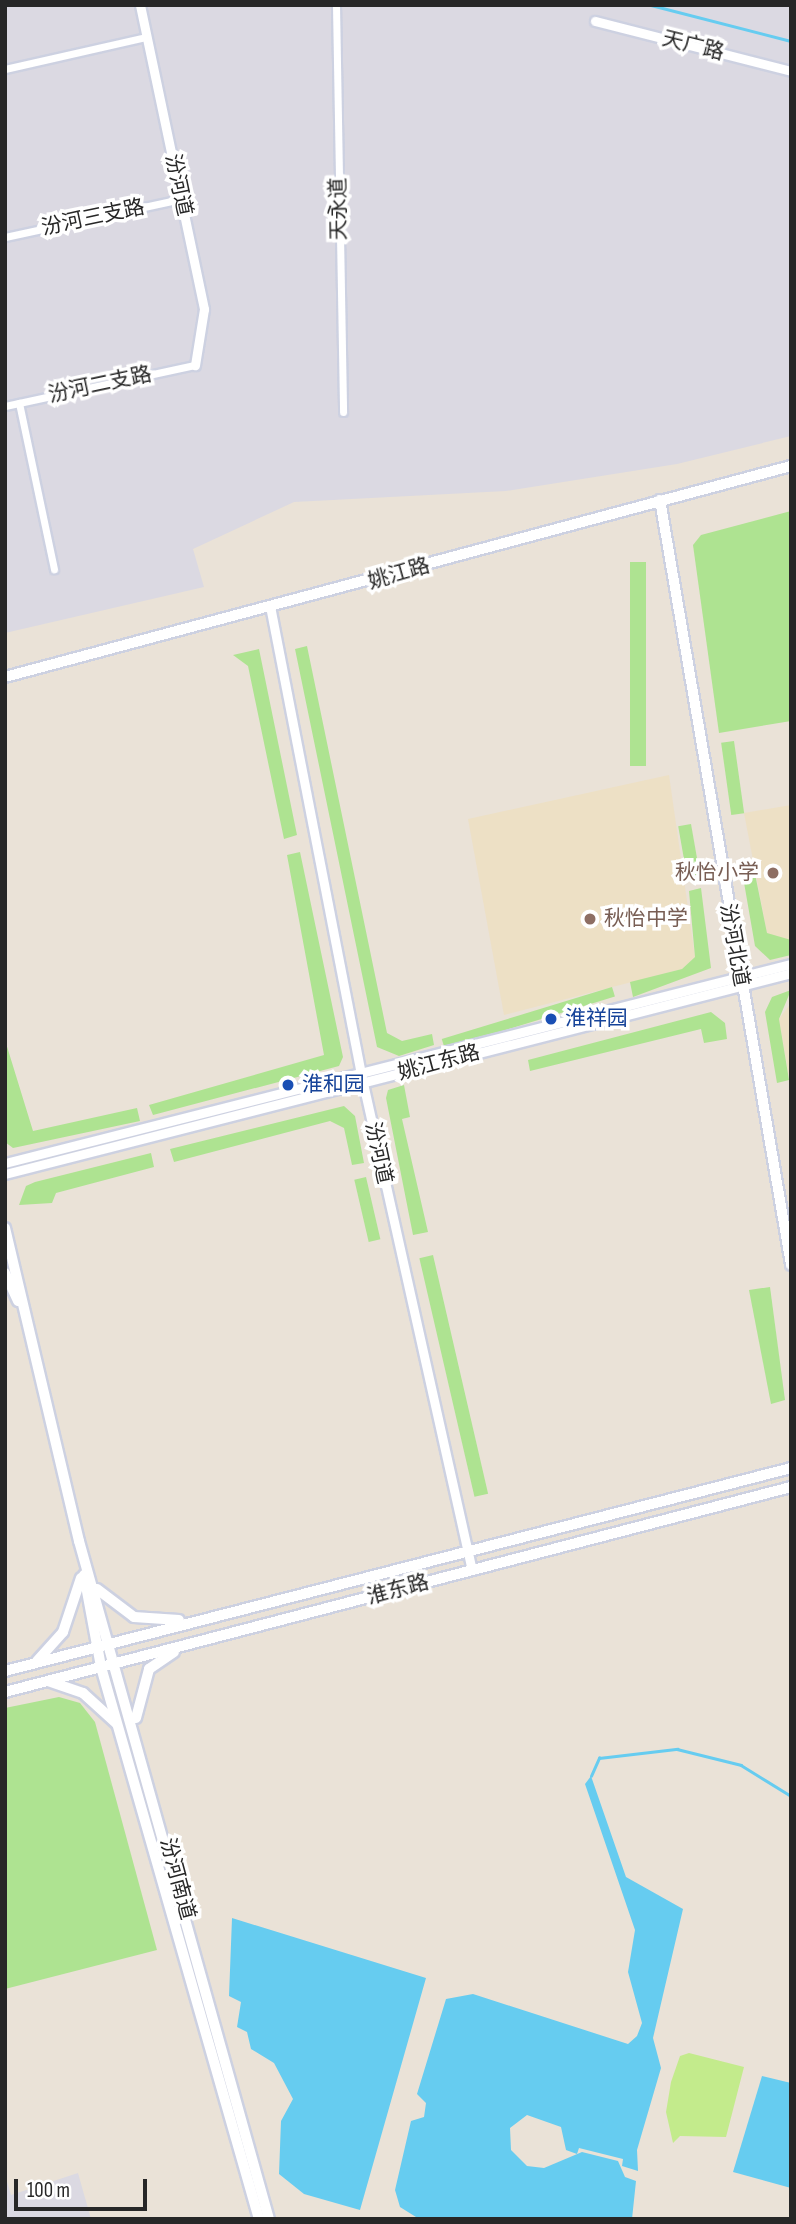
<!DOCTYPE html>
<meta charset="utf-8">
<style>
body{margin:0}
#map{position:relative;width:796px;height:2224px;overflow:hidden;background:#eae2d7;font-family:"Sofia Sans Condensed","Noto Sans SC",sans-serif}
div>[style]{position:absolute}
.industrial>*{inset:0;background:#dbd9e2}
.education>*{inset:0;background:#ede0c5}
.green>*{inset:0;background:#aee391;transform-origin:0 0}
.pitch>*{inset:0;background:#c3eb8c}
.water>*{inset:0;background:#66ccf0}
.stream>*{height:2.5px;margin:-1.25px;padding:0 1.25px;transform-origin:1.25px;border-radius:1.25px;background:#66ccf0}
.roads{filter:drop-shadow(2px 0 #cdd1e1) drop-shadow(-2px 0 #cdd1e1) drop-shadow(0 2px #cdd1e1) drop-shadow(0 -2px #cdd1e1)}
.minor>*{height:7px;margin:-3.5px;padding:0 3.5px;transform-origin:3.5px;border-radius:3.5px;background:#fff}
.tertiary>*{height:9px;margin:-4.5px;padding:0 4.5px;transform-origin:4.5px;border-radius:4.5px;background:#fff}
.secondary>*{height:10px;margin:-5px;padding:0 5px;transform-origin:5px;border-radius:5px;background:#fff}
.dots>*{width:19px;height:19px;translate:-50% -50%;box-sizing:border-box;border:4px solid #fff;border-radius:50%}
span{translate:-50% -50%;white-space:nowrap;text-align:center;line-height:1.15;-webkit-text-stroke:7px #fff;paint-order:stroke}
.street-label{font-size:21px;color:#272727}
.education-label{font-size:21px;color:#785e54}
.right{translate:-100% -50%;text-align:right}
.left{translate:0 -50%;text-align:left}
.transit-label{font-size:21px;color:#164399}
.frame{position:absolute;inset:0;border:7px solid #272727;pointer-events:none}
.scale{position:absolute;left:14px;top:2179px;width:133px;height:32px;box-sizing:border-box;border:4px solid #272727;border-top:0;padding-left:9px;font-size:21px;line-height:24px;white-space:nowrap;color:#272727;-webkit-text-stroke:5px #fff;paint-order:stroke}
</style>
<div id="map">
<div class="industrial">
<div style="clip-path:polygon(5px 5px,791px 5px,791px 436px,677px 464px,506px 491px,294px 502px,193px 549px,204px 587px,5px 633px)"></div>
<div style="clip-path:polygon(78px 2173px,91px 2219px,5px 2219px,5px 2175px,11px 2195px)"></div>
</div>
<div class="education">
<div style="clip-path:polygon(669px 775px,695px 957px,682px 969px,504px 1015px,468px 819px)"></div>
<div style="clip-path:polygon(791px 805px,791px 940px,783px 942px,767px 933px,744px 813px)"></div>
<div style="clip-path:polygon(791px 1003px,791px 1089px,779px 1019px)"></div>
</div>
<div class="green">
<div style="clip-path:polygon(791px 511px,791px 721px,719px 733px,693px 545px,701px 535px)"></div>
<div style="left:630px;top:562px;width:16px;height:204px"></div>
<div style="clip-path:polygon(307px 646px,387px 1033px,402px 1041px,432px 1034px,434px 1045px,399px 1056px,377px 1047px,295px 649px)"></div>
<div style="clip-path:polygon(259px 649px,297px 835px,284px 839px,248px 666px,233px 655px)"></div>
<div style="left:734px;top:741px;width:73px;height:13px;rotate:82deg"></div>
<div style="left:691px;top:824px;width:51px;height:13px;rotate:80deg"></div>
<div style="clip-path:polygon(300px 852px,343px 1057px,339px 1066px,153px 1115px,149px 1105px,324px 1055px,287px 855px)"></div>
<div style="clip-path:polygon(754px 869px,767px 933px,791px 940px,791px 955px,770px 960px,755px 946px,742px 871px)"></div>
<div style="clip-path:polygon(701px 888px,711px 968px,633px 997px,630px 982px,682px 969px,695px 957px,689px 891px)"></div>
<div style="left:612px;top:987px;width:10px;height:178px;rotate:73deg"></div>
<div style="clip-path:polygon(791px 990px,779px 1019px,789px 1080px,777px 1083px,765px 1012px,772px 997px)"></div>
<div style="clip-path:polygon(711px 1012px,725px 1023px,727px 1039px,704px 1043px,701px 1029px,530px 1071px,528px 1060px)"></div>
<div style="clip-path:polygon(5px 1040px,33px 1131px,137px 1108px,140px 1121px,13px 1148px,5px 1142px)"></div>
<div style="clip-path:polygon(404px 1085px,410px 1117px,402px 1119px,428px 1232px,413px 1235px,386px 1098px,388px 1090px)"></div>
<div style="clip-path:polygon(344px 1106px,355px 1116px,364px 1163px,352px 1165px,344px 1128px,330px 1121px,174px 1162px,170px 1149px)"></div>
<div style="clip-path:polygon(151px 1153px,154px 1167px,56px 1193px,52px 1203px,19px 1205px,26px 1186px,35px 1182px)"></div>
<div style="left:366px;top:1177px;width:64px;height:12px;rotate:77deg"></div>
<div style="left:433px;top:1255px;width:245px;height:14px;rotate:77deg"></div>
<div style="clip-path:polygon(770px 1287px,785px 1400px,771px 1404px,749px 1290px)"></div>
<div style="clip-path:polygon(59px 1697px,80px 1703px,95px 1722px,157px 1950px,5px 1989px,5px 1708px)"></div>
</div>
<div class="pitch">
<div style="clip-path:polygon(689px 2053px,744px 2067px,726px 2137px,680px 2136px,673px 2143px,666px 2112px,671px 2082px,680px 2056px)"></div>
</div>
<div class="water">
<div style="clip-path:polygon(591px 1776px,626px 1877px,683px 1909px,653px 2038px,661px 2068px,637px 2150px,638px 2171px,622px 2166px,623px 2159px,579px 2148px,577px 2154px,566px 2150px,561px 2127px,527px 2115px,510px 2128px,511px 2150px,527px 2166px,544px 2168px,582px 2152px,618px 2161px,625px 2177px,636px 2181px,632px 2219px,416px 2217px,400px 2207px,395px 2190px,411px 2121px,424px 2117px,426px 2103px,417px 2094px,446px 1999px,473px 1994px,628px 2044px,637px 2036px,642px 2023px,628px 1972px,635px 1930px,585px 1784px)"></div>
<div style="clip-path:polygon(232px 1918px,426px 1978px,360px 2210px,304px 2194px,279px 2174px,281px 2121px,293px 2099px,274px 2063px,251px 2049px,247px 2032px,237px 2027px,241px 2002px,229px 1996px)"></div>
<div style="clip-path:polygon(762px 2076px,791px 2083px,791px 2188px,733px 2172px)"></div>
</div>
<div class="stream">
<div style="left:651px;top:5px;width:145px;rotate:14.4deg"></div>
<div style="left:591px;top:1776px;width:20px;rotate:-66deg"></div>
<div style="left:599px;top:1758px;width:79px;rotate:-6.6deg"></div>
<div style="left:677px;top:1749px;width:66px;rotate:14deg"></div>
<div style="left:741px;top:1765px;width:59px;rotate:31.8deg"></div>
</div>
<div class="roads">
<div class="minor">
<div style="left:336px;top:5px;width:407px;rotate:89deg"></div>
<div style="left:5px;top:69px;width:145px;rotate:-12.8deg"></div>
<div style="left:5px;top:237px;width:180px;rotate:-12.2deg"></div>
<div style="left:19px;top:403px;width:170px;rotate:78.1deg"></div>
<div style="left:5px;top:406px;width:194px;rotate:-12.2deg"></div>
</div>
<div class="tertiary">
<div style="left:140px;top:5px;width:311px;rotate:78.1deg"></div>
<div style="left:204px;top:309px;width:57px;rotate:99.1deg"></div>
<div style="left:595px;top:21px;width:202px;rotate:14.3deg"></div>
<div style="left:271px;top:611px;width:481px;rotate:79deg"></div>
<div style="left:363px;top:1083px;width:499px;rotate:77.4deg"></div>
<div style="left:5px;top:1163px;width:811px;rotate:-14.21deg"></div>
<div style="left:5px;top:1174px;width:811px;rotate:-14.34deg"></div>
</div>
<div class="secondary">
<div style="left:660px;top:500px;width:776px;rotate:80.28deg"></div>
<div style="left:5px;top:677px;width:814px;rotate:-15.03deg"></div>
<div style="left:5px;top:1228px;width:322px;rotate:76.7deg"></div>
<div style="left:79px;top:1541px;width:704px;rotate:74.35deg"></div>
<div style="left:5px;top:1273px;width:31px;rotate:65deg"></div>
<div style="left:84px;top:1575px;width:94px;rotate:79.5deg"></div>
<div style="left:101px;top:1667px;width:574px;rotate:74.03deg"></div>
<div style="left:97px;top:1589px;width:46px;rotate:37.1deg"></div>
<div style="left:134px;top:1617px;width:45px;rotate:3.8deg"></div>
<div style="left:37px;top:1661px;width:39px;rotate:-48deg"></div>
<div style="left:63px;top:1632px;width:57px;rotate:-71.6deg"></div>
<div style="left:5px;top:1671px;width:812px;rotate:-14.48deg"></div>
<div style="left:48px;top:1681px;width:37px;rotate:19deg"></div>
<div style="left:83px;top:1693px;width:45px;rotate:42.3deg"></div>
<div style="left:5px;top:1692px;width:812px;rotate:-14.62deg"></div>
<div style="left:136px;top:1718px;width:51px;rotate:-75.1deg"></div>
<div style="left:149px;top:1669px;width:30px;rotate:-34deg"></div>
</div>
</div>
<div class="dots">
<div style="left:773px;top:873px;background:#8d6e63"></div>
<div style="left:590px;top:919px;background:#8d6e63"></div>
<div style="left:551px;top:1019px;background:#1a4fb4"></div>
<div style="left:288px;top:1085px;background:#1a4fb4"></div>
</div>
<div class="street-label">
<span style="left:693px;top:46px;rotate:14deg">天广路</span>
<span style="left:178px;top:185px;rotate:78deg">汾河道</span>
<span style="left:339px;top:209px;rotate:-91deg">天永道</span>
<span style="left:93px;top:218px;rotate:-12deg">汾河三支路</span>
<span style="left:100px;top:385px;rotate:-12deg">汾河二支路</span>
<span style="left:399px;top:574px;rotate:-16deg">姚江路</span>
<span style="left:734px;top:945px;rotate:80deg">汾河北道</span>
<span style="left:439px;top:1063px;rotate:-15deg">姚江东路</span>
<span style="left:378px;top:1153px;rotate:78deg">汾河道</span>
<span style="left:398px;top:1590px;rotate:-15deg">淮东路</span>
<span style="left:177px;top:1879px;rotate:75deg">汾河南道</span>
</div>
<div class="education-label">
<span class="right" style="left:759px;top:873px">秋怡小学</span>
<span class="left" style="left:604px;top:919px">秋怡中学</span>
</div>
<div class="transit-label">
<span class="left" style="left:565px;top:1019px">淮祥园</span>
<span class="left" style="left:302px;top:1085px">淮和园</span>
</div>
<div class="frame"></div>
<div class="scale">100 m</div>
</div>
